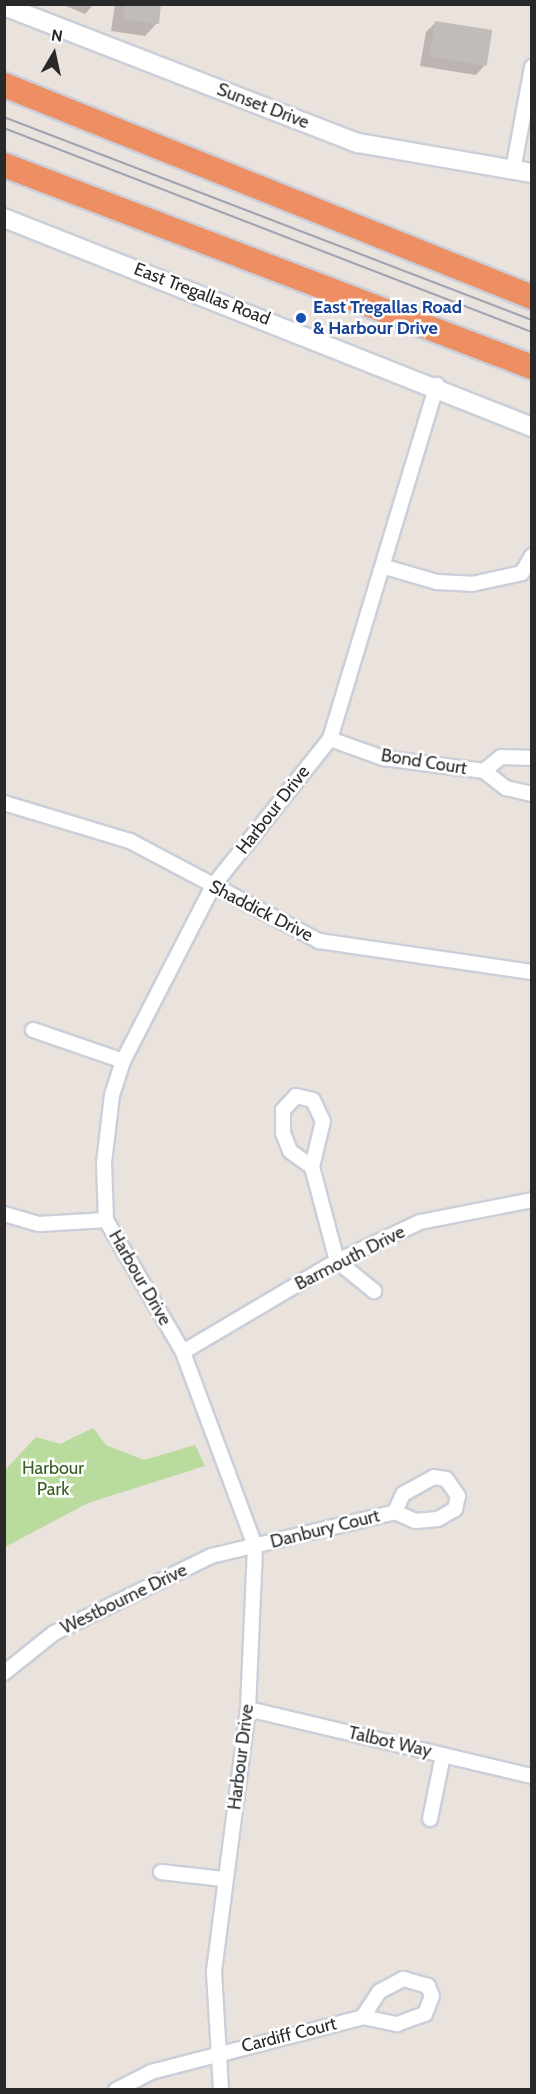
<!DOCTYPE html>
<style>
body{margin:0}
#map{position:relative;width:536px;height:2094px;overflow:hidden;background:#eae2dc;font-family:Cabin,sans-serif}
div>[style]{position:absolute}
.green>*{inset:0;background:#badb9e}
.shadow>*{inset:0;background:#0003}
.building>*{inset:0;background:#c2bcb8;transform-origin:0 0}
.roads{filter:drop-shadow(2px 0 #cacfd9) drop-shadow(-2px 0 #cacfd9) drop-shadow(0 2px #cacfd9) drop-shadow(0 -2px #cacfd9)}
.street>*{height:14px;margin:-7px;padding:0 7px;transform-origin:7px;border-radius:7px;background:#fff}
.secondary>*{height:18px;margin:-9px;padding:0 9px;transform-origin:9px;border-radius:9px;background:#fff}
.highway>*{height:24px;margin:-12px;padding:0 12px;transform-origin:12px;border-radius:12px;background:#ed8e63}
.tram>*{height:1.5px;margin:-0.75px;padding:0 0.75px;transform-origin:0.75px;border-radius:0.75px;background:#9fa4b1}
.dots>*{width:16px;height:16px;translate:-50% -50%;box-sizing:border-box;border:3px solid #fff;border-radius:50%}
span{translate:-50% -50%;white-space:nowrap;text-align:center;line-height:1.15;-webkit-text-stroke:5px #fff;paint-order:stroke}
.street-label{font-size:18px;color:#292929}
.transit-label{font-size:18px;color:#164399;font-weight:700}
.left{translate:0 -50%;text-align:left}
.park-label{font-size:18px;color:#355e21}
.frame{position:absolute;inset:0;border:6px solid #292929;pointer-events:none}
.north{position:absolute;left:24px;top:24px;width:60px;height:60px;-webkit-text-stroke:4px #fff;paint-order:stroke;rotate:9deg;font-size:16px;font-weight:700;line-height:24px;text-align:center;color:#292929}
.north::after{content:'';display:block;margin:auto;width:21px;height:27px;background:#292929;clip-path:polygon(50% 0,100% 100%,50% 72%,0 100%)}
</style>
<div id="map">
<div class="green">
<div style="clip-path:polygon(93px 1428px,106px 1445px,144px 1460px,195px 1445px,205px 1466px,88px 1503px,5px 1547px,5px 1470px,36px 1437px,60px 1444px)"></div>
</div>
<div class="shadow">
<div style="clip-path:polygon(61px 4px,94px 4px,85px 14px)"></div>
<div style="clip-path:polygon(115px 4px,160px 4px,157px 23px,145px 36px,111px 31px)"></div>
<div style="clip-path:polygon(435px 23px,485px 65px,476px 75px,420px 66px,426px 32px)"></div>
</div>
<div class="building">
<div style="clip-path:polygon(125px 4px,161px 4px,159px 24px,123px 19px)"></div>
<div style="left:435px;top:21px;width:58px;height:36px;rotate:9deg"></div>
</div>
<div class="roads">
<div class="street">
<div style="left:513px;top:170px;width:105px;rotate:-79.5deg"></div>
<div style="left:385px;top:567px;width:54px;rotate:16.1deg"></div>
<div style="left:437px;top:582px;width:35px;rotate:3deg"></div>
<div style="left:472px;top:584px;width:51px;rotate:-12.4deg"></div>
<div style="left:522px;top:573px;width:20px;rotate:-60deg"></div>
<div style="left:330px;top:739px;width:56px;rotate:19.7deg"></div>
<div style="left:383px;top:758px;width:102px;rotate:7.3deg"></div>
<div style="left:532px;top:758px;width:31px;rotate:-178deg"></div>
<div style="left:501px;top:757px;width:22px;rotate:141deg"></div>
<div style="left:484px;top:771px;width:28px;rotate:38deg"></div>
<div style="left:506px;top:788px;width:27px;rotate:13deg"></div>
<div style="left:4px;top:803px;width:132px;rotate:16.8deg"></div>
<div style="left:130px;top:841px;width:214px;rotate:27.9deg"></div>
<div style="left:319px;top:941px;width:215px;rotate:8.3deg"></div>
<div style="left:33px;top:1030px;width:95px;rotate:19deg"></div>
<div style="left:312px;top:1167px;width:27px;rotate:-144deg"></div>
<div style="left:290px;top:1151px;width:19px;rotate:-111deg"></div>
<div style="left:283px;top:1133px;width:23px;rotate:-90deg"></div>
<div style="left:283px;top:1110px;width:19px;rotate:-47deg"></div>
<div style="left:296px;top:1096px;width:17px;rotate:13deg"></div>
<div style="left:313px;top:1100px;width:23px;rotate:65deg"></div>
<div style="left:323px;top:1121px;width:47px;rotate:103.4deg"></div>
<div style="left:312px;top:1167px;width:97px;rotate:75.1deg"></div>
<div style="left:337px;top:1261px;width:48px;rotate:39deg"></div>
<div style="left:4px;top:1214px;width:36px;rotate:16deg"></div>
<div style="left:39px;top:1224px;width:67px;rotate:-3.4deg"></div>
<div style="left:183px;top:1352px;width:179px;rotate:-30.6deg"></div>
<div style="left:337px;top:1261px;width:92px;rotate:-25.2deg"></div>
<div style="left:420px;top:1222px;width:114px;rotate:-11.1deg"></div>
<div style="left:4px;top:1673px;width:64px;rotate:-38.7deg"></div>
<div style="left:54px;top:1633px;width:175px;rotate:-26.1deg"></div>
<div style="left:211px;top:1556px;width:189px;rotate:-13.4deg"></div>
<div style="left:395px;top:1512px;width:22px;rotate:24deg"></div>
<div style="left:415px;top:1521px;width:23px;rotate:-5deg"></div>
<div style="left:438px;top:1519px;width:20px;rotate:-30deg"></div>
<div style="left:455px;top:1509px;width:13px;rotate:-77deg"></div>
<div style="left:458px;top:1496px;width:21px;rotate:-125deg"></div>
<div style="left:446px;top:1479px;width:12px;rotate:-171deg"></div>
<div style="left:434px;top:1477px;width:35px;rotate:151deg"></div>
<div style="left:403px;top:1494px;width:20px;rotate:114deg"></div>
<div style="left:248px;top:1709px;width:292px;rotate:13.3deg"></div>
<div style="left:430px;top:1819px;width:65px;rotate:-78.5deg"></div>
<div style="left:161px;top:1872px;width:63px;rotate:6.3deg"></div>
<div style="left:116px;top:2090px;width:39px;rotate:-27deg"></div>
<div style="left:151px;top:2072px;width:219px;rotate:-14.5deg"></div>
<div style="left:363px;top:2017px;width:35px;rotate:12deg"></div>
<div style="left:397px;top:2024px;width:30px;rotate:-20deg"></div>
<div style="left:425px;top:2014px;width:19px;rotate:-69deg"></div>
<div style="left:432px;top:1996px;width:11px;rotate:-112deg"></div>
<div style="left:428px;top:1986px;width:26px;rotate:-164deg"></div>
<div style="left:403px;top:1979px;width:27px;rotate:152deg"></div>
<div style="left:379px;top:1992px;width:30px;rotate:123deg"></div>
<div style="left:221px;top:2090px;width:119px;rotate:-93.4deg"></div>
<div style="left:214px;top:1971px;width:264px;rotate:-82.6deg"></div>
<div style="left:248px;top:1709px;width:163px;rotate:-87.5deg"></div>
<div style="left:255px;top:1546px;width:207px;rotate:-110.4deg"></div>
<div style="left:183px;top:1352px;width:153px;rotate:-120.3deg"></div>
<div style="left:106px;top:1220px;width:57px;rotate:-92deg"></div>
<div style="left:104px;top:1163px;width:68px;rotate:-83.3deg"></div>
<div style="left:112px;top:1095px;width:36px;rotate:-72deg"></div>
<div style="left:123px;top:1061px;width:197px;rotate:-62.8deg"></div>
<div style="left:213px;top:886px;width:188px;rotate:-51.5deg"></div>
<div style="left:330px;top:739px;width:370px;rotate:-73.2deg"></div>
</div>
<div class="secondary">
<div style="left:4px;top:6px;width:380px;rotate:21.2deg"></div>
<div style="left:358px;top:143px;width:177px;rotate:9.8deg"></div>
<div style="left:4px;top:218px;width:568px;rotate:21.6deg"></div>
</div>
<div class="highway">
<div style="left:4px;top:85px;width:569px;rotate:21.88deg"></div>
<div style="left:4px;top:165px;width:565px;rotate:20.94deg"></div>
</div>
</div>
<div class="tram">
<div style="left:4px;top:117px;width:566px;rotate:21.03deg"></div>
<div style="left:4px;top:128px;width:566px;rotate:21.12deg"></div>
</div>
<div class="dots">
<div style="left:301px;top:318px;background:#1a4fb4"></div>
</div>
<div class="street-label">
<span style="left:263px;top:106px;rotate:21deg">Sunset Drive</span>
<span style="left:202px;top:294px;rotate:21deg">East Tregallas Road</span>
<span style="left:424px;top:762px;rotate:9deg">Bond Court</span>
<span style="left:273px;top:810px;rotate:-52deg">Harbour Drive</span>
<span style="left:261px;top:911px;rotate:27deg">Shaddick Drive</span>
<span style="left:350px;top:1258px;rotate:-27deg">Barmouth Drive</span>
<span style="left:140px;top:1278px;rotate:60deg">Harbour Drive</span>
<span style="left:325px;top:1529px;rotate:-14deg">Danbury Court</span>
<span style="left:124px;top:1599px;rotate:-26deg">Westbourne Drive</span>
<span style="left:390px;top:1742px;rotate:13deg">Talbot Way</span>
<span style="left:241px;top:1757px;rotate:-83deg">Harbour Drive</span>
<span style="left:289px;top:2035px;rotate:-14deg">Cardiff Court</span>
</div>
<div class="transit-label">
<span class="left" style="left:313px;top:318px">East Tregallas Road<br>&amp; Harbour Drive</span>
</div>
<div class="park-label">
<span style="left:53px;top:1479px">Harbour<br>Park</span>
</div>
<div class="frame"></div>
<div class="north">N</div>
</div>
